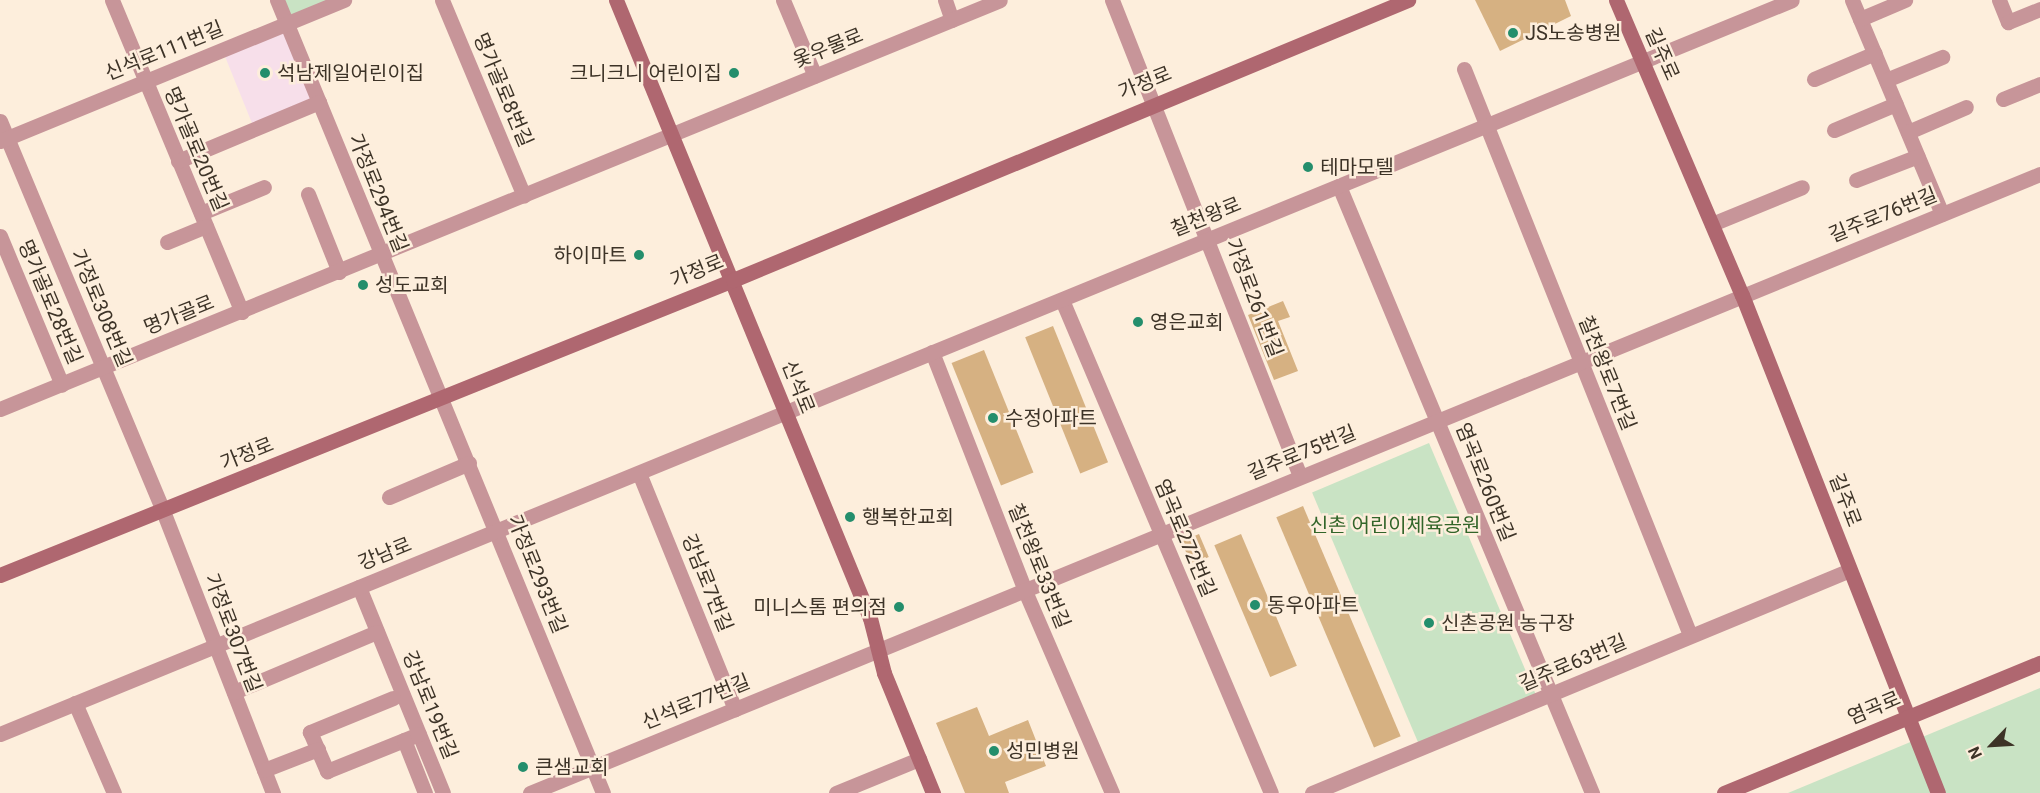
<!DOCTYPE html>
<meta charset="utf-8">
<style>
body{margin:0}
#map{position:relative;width:2040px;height:793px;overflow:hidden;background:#fdeedc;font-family:Roboto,"Noto Sans KR",sans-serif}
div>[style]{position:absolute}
.education>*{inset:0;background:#f7dfea;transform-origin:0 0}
.green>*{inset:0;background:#c9e3c4;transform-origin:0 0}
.building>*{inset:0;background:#d6b182;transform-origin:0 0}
.street>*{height:15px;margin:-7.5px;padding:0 7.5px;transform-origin:7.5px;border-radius:7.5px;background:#c79599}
.secondary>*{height:15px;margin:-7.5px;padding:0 7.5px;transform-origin:7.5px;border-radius:7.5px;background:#af6770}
.dots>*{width:16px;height:16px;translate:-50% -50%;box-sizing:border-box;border:3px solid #fdeedc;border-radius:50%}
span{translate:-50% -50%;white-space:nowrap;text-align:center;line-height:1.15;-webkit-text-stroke:5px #fdeedc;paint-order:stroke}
.poi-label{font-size:20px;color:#3d3327}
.left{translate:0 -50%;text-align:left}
.right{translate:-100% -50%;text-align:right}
.street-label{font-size:20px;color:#3d3327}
.park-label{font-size:20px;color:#326529}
.north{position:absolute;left:1962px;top:715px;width:60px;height:60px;-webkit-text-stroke:4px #fdeedc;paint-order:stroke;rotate:245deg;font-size:16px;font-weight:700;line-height:24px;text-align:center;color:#3d3327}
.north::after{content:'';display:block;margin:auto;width:21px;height:27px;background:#3d3327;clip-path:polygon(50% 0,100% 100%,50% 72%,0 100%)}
</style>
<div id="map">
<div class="education">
<div style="left:287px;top:23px;width:85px;height:70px;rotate:68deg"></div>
</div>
<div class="green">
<div style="clip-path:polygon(277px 0,344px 0,287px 23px)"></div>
<div style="left:1429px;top:443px;width:279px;height:127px;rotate:67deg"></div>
<div style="clip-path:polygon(2040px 688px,2040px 793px,1788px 793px)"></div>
</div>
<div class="building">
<div style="clip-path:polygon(1475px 0,1565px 0,1571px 16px,1500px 51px)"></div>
<div style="clip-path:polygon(1283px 301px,1290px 317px,1278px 321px,1298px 371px,1274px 380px,1248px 315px)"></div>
<div style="left:1053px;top:326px;width:147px;height:30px;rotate:68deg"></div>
<div style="left:984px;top:350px;width:132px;height:35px;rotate:68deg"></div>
<div style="left:1303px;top:506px;width:250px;height:29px;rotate:67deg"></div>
<div style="left:1199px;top:534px;width:25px;height:19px;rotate:67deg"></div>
<div style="left:1241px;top:534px;width:143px;height:29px;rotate:67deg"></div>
<div style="clip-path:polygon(977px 707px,989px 736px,1028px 720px,1046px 766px,1005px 782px,1009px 793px,965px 793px,936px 723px)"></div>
</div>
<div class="street">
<div style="left:112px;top:0;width:338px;rotate:67.4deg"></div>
<div style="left:277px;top:0;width:857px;rotate:67.65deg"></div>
<div style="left:442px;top:0;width:212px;rotate:67.3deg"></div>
<div style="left:783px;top:0;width:82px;rotate:67.2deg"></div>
<div style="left:945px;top:0;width:21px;rotate:71deg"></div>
<div style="left:1112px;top:0;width:512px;rotate:68.45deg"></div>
<div style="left:1852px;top:0;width:232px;rotate:67.2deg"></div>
<div style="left:1999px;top:0;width:24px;rotate:68deg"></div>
<div style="left:2008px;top:22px;width:35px;rotate:-22deg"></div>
<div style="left:1860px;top:19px;width:49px;rotate:-22.9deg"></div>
<div style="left:1464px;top:69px;width:609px;rotate:68.23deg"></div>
<div style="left:1814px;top:79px;width:66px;rotate:-23.1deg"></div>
<div style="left:1886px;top:80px;width:61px;rotate:-22.3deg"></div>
<div style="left:2003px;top:99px;width:40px;rotate:-22deg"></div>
<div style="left:0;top:121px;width:423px;rotate:67.3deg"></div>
<div style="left:163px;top:511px;width:303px;rotate:68.7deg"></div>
<div style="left:1834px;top:130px;width:67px;rotate:-22.8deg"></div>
<div style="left:1908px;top:132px;width:63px;rotate:-23.3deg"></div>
<div style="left:0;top:141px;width:372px;rotate:-22.3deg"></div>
<div style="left:178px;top:161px;width:153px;rotate:-22.7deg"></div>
<div style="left:1856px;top:180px;width:66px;rotate:-21.2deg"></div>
<div style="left:1339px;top:186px;width:658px;rotate:67.37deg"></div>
<div style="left:308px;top:194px;width:84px;rotate:68.3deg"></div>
<div style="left:201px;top:213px;width:68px;rotate:-22.4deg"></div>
<div style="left:1712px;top:224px;width:97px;rotate:-22.3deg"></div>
<div style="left:0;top:236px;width:161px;rotate:67.4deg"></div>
<div style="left:167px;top:242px;width:42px;rotate:-22.3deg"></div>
<div style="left:1062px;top:300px;width:535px;rotate:67.03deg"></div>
<div style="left:932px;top:352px;width:256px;rotate:68.7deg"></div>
<div style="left:1025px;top:591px;width:220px;rotate:66.7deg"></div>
<div style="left:0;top:409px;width:1080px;rotate:-22.24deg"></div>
<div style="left:639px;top:473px;width:255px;rotate:67.9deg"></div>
<div style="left:389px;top:497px;width:87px;rotate:-23deg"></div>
<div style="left:359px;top:587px;width:222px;rotate:67.8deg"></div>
<div style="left:234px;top:692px;width:155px;rotate:-22.8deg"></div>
<div style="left:393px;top:698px;width:90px;rotate:157.7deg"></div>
<div style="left:310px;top:732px;width:43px;rotate:66.4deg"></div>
<div style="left:327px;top:771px;width:99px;rotate:-21.9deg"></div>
<div style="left:75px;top:703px;width:98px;rotate:66.6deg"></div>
<div style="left:0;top:734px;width:1936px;rotate:-22.27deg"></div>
<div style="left:404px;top:740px;width:57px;rotate:68.4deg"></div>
<div style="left:264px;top:770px;width:58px;rotate:-21.3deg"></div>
<div style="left:530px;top:793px;width:1632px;rotate:-22.29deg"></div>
<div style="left:836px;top:793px;width:90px;rotate:-22.3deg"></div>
<div style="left:1312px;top:793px;width:582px;rotate:-22.51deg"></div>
</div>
<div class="secondary">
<div style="left:616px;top:0;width:668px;rotate:67.66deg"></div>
<div style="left:870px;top:618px;width:57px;rotate:75.7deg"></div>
<div style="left:884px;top:673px;width:130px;rotate:67.8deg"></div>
<div style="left:1616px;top:0;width:321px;rotate:66.9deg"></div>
<div style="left:1742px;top:295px;width:535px;rotate:68.52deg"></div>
<div style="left:0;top:575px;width:790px;rotate:-21.92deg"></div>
<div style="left:733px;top:280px;width:731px;rotate:-22.53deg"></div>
<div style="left:1724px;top:793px;width:342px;rotate:-22.4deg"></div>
</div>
<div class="dots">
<div style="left:1513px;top:33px;background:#248e6c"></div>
<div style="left:265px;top:73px;background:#248e6c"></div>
<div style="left:734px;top:73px;background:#248e6c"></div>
<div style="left:1308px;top:167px;background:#248e6c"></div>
<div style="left:639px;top:255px;background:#248e6c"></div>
<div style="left:363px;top:285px;background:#248e6c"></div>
<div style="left:1138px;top:322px;background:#248e6c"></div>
<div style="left:993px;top:418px;background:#248e6c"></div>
<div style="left:850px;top:517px;background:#248e6c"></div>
<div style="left:1255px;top:605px;background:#248e6c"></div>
<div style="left:899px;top:607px;background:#248e6c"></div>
<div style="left:1429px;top:623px;background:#248e6c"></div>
<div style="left:994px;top:751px;background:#248e6c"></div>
<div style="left:523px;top:767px;background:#248e6c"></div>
</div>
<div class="poi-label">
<span class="left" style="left:1525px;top:33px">JS노송병원</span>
<span class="left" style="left:277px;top:73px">석남제일어린이집</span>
<span class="right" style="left:722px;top:73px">크니크니 어린이집</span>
<span class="left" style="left:1320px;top:167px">테마모텔</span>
<span class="right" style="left:627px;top:255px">하이마트</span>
<span class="left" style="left:375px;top:285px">성도교회</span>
<span class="left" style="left:1150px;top:322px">영은교회</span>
<span class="left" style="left:1005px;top:418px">수정아파트</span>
<span class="left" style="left:862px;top:517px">행복한교회</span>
<span class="left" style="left:1267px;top:605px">동우아파트</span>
<span class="right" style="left:887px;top:607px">미니스톰 편의점</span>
<span class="left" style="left:1441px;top:623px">신촌공원 농구장</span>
<span class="left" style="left:1006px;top:751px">성민병원</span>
<span class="left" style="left:535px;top:767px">큰샘교회</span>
</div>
<div class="street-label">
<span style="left:828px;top:48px;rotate:-22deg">옻우물로</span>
<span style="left:164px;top:51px;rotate:-22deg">신석로111번길</span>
<span style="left:1662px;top:54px;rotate:66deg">길주로</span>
<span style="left:1145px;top:83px;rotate:-22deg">가정로</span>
<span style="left:503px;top:90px;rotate:67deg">명가골로8번길</span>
<span style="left:196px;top:149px;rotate:67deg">명가골로20번길</span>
<span style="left:378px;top:193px;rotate:68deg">가정로294번길</span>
<span style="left:1883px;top:215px;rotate:-22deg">길주로76번길</span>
<span style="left:1206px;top:217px;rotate:-22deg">칠천왕로</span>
<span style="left:697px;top:271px;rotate:-22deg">가정로</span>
<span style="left:1254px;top:298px;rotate:69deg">가정로261번길</span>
<span style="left:50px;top:302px;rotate:67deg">명가골로28번길</span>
<span style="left:101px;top:308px;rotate:67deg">가정로308번길</span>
<span style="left:179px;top:315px;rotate:-22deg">명가골로</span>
<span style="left:1607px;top:373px;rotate:68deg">칠천왕로7번길</span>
<span style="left:798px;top:387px;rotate:68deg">신석로</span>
<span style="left:1302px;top:453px;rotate:-22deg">길주로75번길</span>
<span style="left:247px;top:454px;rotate:-22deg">가정로</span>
<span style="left:1485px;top:482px;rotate:68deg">염곡로260번길</span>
<span style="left:1845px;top:500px;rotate:69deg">길주로</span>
<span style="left:1185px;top:538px;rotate:67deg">염곡로272번길</span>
<span style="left:385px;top:554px;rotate:-22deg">강남로</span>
<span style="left:1039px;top:566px;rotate:68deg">칠천왕로33번길</span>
<span style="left:537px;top:574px;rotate:68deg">가정로293번길</span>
<span style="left:707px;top:583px;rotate:68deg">강남로7번길</span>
<span style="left:233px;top:633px;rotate:69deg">가정로307번길</span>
<span style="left:1573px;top:663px;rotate:-23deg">길주로63번길</span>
<span style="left:696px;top:702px;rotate:-22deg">신석로77번길</span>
<span style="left:430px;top:705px;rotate:68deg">강남로19번길</span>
<span style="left:1874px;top:708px;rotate:-23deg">염곡로</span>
</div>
<div class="park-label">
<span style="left:1395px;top:525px">신촌 어린이체육공원</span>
</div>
<div class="north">N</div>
</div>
